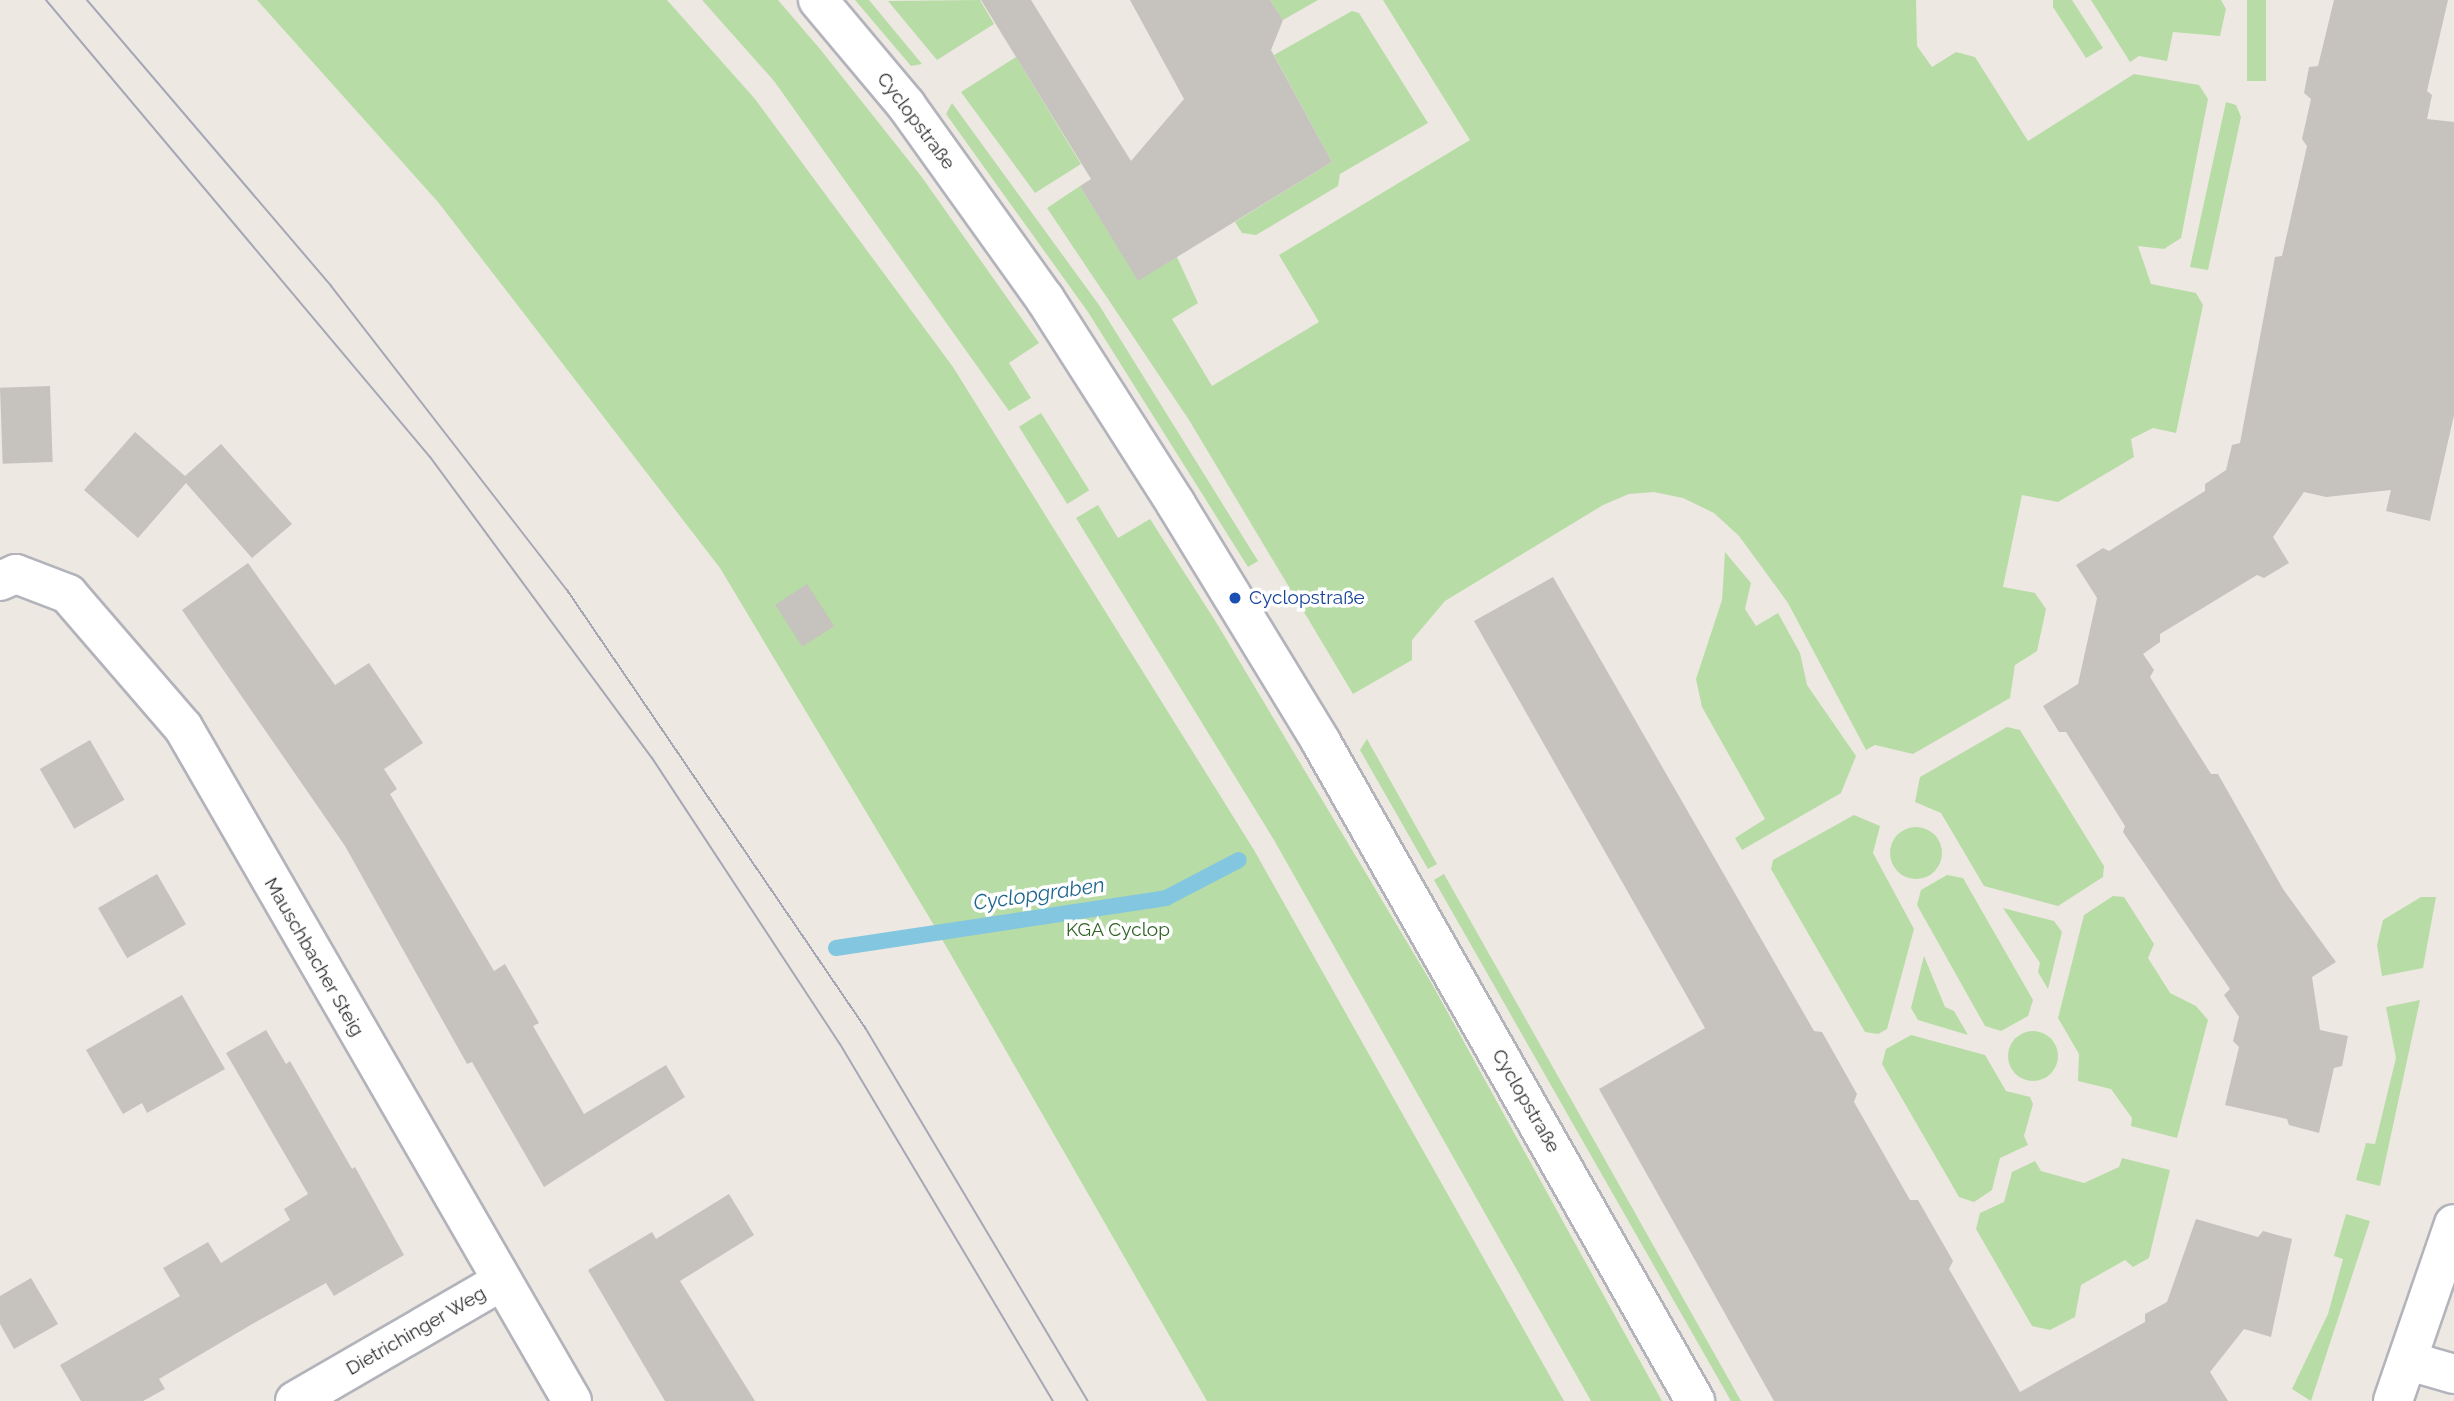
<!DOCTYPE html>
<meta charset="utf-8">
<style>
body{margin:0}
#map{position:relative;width:2454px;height:1401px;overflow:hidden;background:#ede8e2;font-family:Raleway,sans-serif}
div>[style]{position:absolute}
.green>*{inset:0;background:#b7dca6;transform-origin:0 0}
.round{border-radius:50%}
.stream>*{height:16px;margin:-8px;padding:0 8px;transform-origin:8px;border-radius:8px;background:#83c6e0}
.building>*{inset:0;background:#c6c2bd;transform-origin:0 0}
.roads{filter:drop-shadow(2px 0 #b2b3bb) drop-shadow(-2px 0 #b2b3bb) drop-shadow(0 2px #b2b3bb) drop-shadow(0 -2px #b2b3bb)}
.street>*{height:38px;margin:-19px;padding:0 19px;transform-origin:19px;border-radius:19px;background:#fff}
.secondary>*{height:38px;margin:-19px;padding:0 19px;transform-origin:19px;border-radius:19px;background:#fff}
.tram>*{height:2px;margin:-1px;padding:0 1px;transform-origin:1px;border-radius:1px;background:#a5a7b5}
.dots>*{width:19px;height:19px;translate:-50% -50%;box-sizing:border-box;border:4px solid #fff;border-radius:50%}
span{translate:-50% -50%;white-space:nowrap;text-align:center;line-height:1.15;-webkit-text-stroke:7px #fff;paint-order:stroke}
.street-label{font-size:19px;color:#2d2d2d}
.transit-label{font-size:19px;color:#164399}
.left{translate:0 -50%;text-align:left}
.park-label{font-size:19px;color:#306325}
.water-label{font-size:21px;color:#1f668f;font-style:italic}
</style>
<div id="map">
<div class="green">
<div style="clip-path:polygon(257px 0,667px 0,755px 99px,953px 367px,1254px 850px,1564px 1401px,1207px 1401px,935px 927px,720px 568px,438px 202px)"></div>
<div style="clip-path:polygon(702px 0,778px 0,820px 49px,921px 176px,1039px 343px,1009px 363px,1031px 398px,1009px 411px,774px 81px)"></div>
<div style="clip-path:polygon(855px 0,869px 0,922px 64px,911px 66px)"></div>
<div style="clip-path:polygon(980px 0,994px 24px,937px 60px,888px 1px)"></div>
<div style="clip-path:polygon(1270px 0,1318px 0,1283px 20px)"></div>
<div style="clip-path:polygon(1383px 0,1916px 0,1917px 46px,1932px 67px,1956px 52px,1975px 57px,2028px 141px,2134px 74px,2199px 85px,2208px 99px,2181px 238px,2164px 249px,2138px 246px,2151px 284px,2196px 293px,2203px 305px,2176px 433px,2153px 428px,2131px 439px,2134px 457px,2058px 502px,2022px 495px,2003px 587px,2035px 593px,2046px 609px,2037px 651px,2015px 665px,2010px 698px,1913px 754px,1875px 745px,1866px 750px,1788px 603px,1739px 536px,1714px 513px,1683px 498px,1654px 492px,1629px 494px,1603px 505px,1445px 601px,1412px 640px,1412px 660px,1353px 694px,1189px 420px,1047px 208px,1080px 186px,1138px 280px,1177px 257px,1198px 303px,1172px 319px,1212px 386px,1319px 322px,1279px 255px,1470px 140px)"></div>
<div style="clip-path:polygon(2053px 0,2072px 0,2103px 48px,2086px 58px,2053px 7px)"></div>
<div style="clip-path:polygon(2091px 0,2221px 0,2226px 9px,2220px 36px,2173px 32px,2167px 61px,2139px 56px,2130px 62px)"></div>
<div style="left:2247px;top:0;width:19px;height:81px"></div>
<div style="clip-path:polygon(1352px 11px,1359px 13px,1428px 123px,1340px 174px,1338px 186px,1256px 235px,1242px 233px,1235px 222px,1332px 162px,1274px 55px)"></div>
<div style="clip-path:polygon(1016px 57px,1081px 164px,1035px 193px,961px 92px)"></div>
<div style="clip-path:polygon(2226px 102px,2236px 105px,2241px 117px,2208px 270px,2190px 267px)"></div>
<div style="clip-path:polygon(952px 103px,1099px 305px,1258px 561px,1248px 567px,1088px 312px,946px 114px)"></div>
<div style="left:1041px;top:413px;width:91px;height:26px;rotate:58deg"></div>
<div style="clip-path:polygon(1098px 505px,1118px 538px,1150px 519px,1216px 622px,1432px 984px,1662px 1401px,1591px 1401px,1274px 840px,1076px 518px)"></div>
<div style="clip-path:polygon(1725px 552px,1751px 583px,1745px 609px,1756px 626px,1778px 613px,1800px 653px,1807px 685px,1856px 756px,1841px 793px,1742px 850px,1735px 838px,1765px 819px,1702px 707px,1696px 679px,1722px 600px)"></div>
<div style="clip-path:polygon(2007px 727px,2020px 730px,2104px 866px,2103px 877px,2058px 906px,1984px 886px,1941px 813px,1915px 802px,1920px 777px)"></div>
<div style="clip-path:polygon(1367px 739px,1437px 864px,1428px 869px,1360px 750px)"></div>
<div style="clip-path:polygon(1854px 815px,1880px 826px,1873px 853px,1914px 929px,1887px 1029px,1878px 1034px,1865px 1032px,1771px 869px,1773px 860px)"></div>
<div class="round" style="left:1890px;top:827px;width:52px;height:52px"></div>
<div style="clip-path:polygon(1444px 874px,1741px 1401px,1731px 1401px,1434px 880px)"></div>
<div style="clip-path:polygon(1947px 875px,1963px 878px,2033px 1000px,2028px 1016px,2001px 1031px,1985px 1026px,1917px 905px,1921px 890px)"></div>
<div style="clip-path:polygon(2113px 896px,2124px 897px,2154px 944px,2148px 958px,2170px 993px,2196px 1006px,2208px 1020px,2177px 1138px,2131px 1126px,2132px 1118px,2111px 1089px,2078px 1081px,2079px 1054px,2058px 1018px,2084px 915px)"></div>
<div style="clip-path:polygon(2421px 897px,2436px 897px,2423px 968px,2382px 976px,2377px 945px,2383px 920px)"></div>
<div style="clip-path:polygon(2003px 908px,2054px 921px,2062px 932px,2048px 989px,2038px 972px,2040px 963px)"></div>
<div style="clip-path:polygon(1924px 956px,1945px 1007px,1954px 1011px,1968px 1035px,1918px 1020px,1911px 1008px)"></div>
<div style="clip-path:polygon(2420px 1000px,2380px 1186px,2356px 1180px,2366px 1143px,2375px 1144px,2396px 1058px,2386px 1007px)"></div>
<div class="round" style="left:2008px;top:1031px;width:50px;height:50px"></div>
<div style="clip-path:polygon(1911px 1035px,1985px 1055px,2006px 1091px,2030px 1097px,2033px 1104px,2024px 1136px,2028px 1145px,2000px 1158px,1992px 1190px,1974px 1202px,1959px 1197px,1882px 1064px,1886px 1049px)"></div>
<div style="clip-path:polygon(2122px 1158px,2170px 1170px,2149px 1258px,2133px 1267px,2125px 1260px,2081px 1285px,2075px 1317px,2050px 1330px,2032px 1326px,1976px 1229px,1980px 1213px,2004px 1202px,2012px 1172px,2035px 1161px,2041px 1171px,2084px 1183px,2119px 1167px)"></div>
<div style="clip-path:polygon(2346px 1214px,2370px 1221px,2311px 1401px,2292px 1389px,2328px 1314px,2343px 1259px,2334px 1256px)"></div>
</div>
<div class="stream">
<div style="left:836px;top:948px;width:334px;rotate:-8.6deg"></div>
<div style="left:1166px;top:898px;width:82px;rotate:-27.5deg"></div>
</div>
<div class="building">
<div style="clip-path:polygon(981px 0,1031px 0,1131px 161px,1184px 99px,1130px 0,1270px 0,1283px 20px,1271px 50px,1332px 162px,1138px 281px,1080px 186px,1091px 179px)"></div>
<div style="clip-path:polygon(2334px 0,2448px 0,2427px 91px,2432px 95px,2427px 119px,2454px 122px,2454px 415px,2430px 521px,2386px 511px,2391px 490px,2326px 497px,2304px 492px,2273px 537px,2289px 563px,2264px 578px,2257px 575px,2160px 634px,2160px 642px,2143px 654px,2154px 670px,2150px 677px,2180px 725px,2211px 774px,2218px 774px,2283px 889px,2336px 962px,2312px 977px,2320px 1030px,2348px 1036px,2342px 1066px,2334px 1068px,2319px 1133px,2289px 1125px,2287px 1119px,2225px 1105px,2239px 1047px,2233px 1041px,2239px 1017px,2224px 995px,2230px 989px,2123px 832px,2125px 826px,2066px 732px,2059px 732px,2043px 706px,2078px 684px,2097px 598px,2076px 565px,2103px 548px,2109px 551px,2205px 491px,2205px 484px,2226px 470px,2232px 445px,2240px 443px,2275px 257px,2282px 256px,2307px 146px,2302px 139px,2311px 99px,2304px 93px,2309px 67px,2318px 66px)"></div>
<div style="left:50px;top:386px;width:76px;height:50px;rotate:88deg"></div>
<div style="clip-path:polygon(135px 432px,185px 476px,221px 444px,292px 524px,252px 558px,186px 483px,138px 538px,84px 490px)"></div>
<div style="clip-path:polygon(248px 563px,335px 685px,369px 663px,423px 743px,384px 769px,397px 789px,390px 794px,494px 971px,505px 964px,539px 1023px,533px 1026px,584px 1114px,666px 1065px,685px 1097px,544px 1187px,472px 1062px,467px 1064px,345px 846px,182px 610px)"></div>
<div style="clip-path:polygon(1553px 577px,1814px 1031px,1822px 1032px,1830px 1046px,1857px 1094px,1854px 1102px,1910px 1200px,1918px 1200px,1953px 1261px,1949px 1269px,2020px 1392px,2145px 1322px,2145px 1314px,2167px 1302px,2196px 1219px,2258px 1237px,2263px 1231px,2292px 1239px,2271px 1337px,2244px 1329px,2210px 1372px,2228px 1401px,1774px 1401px,1599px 1089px,1705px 1028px,1474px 621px)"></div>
<div style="left:807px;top:584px;width:50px;height:38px;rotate:57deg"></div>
<div style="left:90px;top:740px;width:69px;height:58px;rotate:60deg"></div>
<div style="left:157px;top:874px;width:58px;height:68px;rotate:60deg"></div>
<div style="clip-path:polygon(182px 995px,225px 1069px,147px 1113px,142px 1103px,123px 1114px,86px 1050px)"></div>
<div style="clip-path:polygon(266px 1030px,286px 1064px,290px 1061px,352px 1169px,355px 1167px,404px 1255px,334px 1296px,326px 1283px,254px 1323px,159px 1379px,165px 1389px,143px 1401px,81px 1401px,60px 1365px,180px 1296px,163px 1268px,208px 1242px,221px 1263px,290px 1220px,284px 1209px,308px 1194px,226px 1053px)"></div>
<div style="clip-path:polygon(729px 1194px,754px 1235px,680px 1281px,755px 1401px,665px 1401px,588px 1270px,652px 1232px,656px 1239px)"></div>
<div style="clip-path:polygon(31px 1278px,58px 1324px,14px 1349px,0 1324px,0 1296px)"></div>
</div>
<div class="roads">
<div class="street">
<div style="left:818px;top:0;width:137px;rotate:50deg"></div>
<div style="left:906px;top:105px;width:239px;rotate:54.4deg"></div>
<div style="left:1045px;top:299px;width:243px;rotate:57.4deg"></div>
<div style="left:1176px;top:504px;width:279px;rotate:58.6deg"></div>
<div style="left:1321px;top:742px;width:758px;rotate:60.42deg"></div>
<div style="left:0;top:581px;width:17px;rotate:-24deg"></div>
<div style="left:16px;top:574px;width:56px;rotate:21deg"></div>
<div style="left:68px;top:594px;width:176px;rotate:49.2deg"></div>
<div style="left:183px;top:727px;width:778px;rotate:60.01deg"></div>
<div style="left:2409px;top:1361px;width:47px;rotate:16.1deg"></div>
<div style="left:295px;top:1401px;width:237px;rotate:-30.1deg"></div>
</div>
<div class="secondary">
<div style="left:2393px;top:1401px;width:187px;rotate:-71deg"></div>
</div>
</div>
<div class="tram">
<div style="left:46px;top:0;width:597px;rotate:49.96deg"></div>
<div style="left:430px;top:457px;width:374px;rotate:53.6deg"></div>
<div style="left:652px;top:758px;width:342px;rotate:56.7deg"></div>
<div style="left:840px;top:1044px;width:416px;rotate:59.2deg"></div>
<div style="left:87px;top:0;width:376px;rotate:49.5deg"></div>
<div style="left:331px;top:286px;width:385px;rotate:52.2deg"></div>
<div style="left:567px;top:590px;width:531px;rotate:55.74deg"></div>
<div style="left:866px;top:1029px;width:433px;rotate:59.2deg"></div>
</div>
<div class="dots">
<div style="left:1235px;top:598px;background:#1a4fb4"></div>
</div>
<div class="street-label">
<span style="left:916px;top:121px;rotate:53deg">Cyclopstraße</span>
<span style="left:314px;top:957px;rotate:60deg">Mauschbacher Steig</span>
<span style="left:1526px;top:1101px;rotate:60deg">Cyclopstraße</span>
<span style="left:416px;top:1331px;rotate:-30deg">Dietrichinger Weg</span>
</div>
<div class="transit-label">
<span class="left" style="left:1249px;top:598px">Cyclopstraße</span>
</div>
<div class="park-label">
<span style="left:1118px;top:930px">KGA Cyclop</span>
</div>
<div class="water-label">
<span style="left:1039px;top:894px;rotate:-8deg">Cyclopgraben</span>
</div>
</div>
